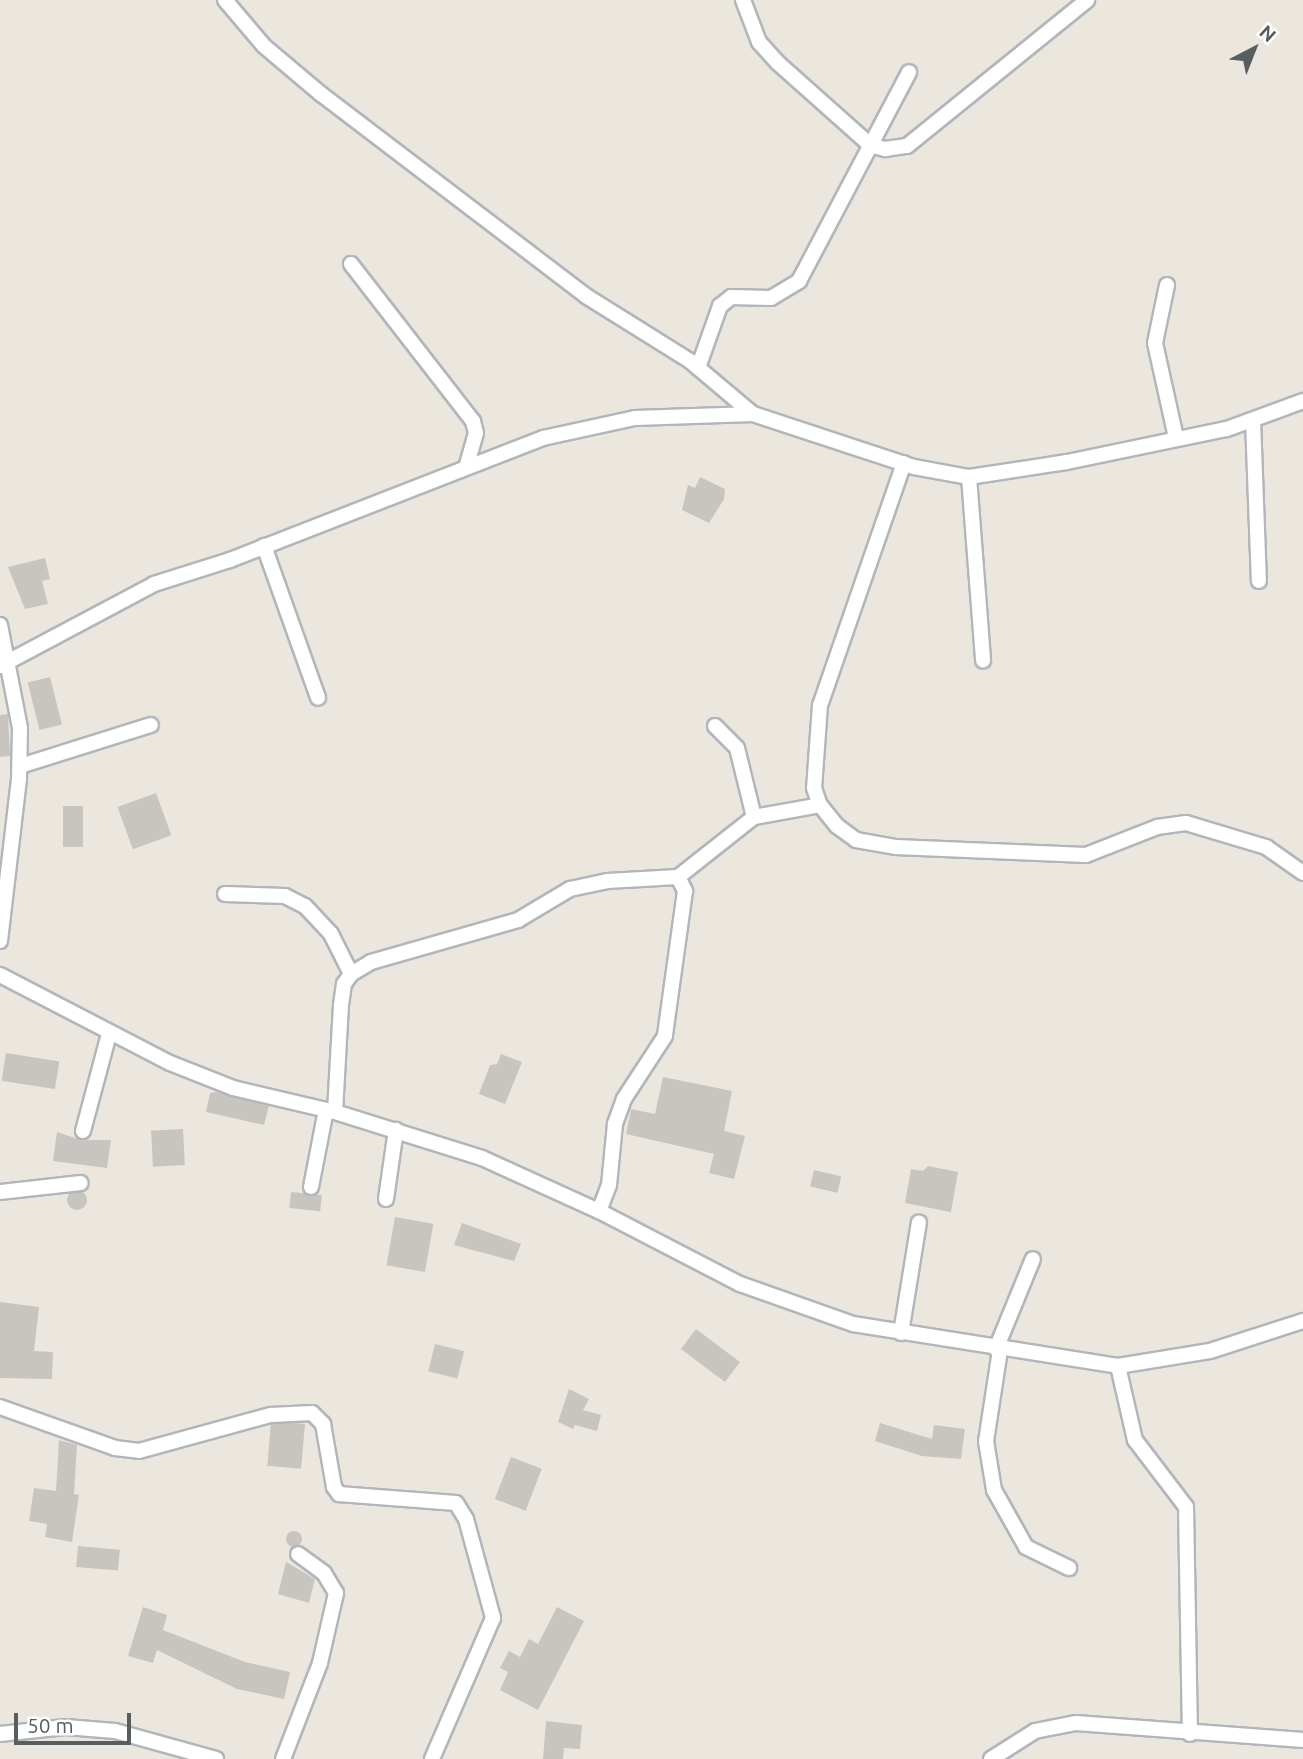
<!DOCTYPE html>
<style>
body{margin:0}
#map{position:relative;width:1303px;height:1759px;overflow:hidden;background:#ebe7df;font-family:Ubuntu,sans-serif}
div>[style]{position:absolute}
.building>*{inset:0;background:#c8c4bf;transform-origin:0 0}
.round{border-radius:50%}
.roads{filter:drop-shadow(2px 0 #b2b6ba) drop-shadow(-2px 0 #b2b6ba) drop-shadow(0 2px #b2b6ba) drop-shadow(0 -2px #b2b6ba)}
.minor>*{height:14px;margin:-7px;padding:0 7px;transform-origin:7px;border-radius:7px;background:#fff}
span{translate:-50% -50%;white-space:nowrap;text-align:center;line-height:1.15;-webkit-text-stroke:5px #fff;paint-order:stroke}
.north{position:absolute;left:1219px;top:14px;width:70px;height:70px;-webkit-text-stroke:5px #fff;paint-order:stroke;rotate:42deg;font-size:19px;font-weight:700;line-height:28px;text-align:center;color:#585d60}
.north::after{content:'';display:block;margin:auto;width:24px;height:32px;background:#585d60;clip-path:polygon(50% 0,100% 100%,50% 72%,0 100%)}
.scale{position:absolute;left:14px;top:1713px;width:117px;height:32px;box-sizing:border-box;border:4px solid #585d60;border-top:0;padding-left:9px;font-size:21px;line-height:24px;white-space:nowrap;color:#585d60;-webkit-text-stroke:5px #fff;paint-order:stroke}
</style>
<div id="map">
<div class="building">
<div style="clip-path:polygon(700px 477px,725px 489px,724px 499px,709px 523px,682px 510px,688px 485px,695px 488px)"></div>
<div style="clip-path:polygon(45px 558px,50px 579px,42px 581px,48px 604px,25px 609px,8px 567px)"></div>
<div style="left:50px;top:677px;width:49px;height:23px;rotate:76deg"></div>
<div style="clip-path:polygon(8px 714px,10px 756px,0 757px,0 715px)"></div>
<div style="left:156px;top:793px;width:45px;height:41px;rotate:70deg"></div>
<div style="left:63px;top:806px;width:20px;height:41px"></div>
<div style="left:6px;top:1053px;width:54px;height:28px;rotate:9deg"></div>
<div style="clip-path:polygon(501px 1054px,522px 1062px,505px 1104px,479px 1094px,490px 1065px,497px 1064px)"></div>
<div style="clip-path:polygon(663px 1077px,732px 1091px,724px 1131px,745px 1136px,734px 1179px,709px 1173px,714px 1154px,626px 1134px,631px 1109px,655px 1114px)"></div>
<div style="clip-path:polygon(216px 1092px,269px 1106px,264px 1125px,206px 1112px,210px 1093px)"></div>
<div style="left:183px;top:1129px;width:36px;height:32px;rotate:87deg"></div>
<div style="clip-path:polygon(57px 1132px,81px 1140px,111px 1140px,107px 1168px,53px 1161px)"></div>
<div style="clip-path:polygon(928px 1166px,958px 1172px,951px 1212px,905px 1203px,911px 1169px,923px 1171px)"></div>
<div style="left:814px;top:1170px;width:28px;height:17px;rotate:13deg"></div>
<div class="round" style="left:67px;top:1190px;width:20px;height:20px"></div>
<div style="left:291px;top:1192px;width:31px;height:16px;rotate:6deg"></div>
<div style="left:395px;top:1217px;width:39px;height:49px;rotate:10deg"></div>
<div style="clip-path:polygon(462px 1223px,521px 1244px,514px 1261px,454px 1245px)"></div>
<div style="clip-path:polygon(0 1302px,39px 1307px,34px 1351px,53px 1352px,52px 1379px,0 1378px)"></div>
<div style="left:696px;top:1329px;width:55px;height:25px;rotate:37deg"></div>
<div style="left:435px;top:1344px;width:30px;height:28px;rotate:14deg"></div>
<div style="clip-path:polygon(569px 1389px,589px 1399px,583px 1410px,601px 1415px,597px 1431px,575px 1425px,573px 1429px,558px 1422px)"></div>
<div style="clip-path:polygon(880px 1423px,932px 1439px,934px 1425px,965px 1429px,961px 1459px,922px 1456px,875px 1441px)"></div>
<div style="left:305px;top:1424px;width:45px;height:34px;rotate:95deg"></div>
<div style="clip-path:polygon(59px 1440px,77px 1445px,74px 1494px,79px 1495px,72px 1542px,45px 1537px,47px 1524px,29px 1521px,34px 1488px,56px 1491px)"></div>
<div style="left:511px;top:1457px;width:33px;height:45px;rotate:21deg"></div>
<div class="round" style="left:286px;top:1531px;width:16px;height:16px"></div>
<div style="left:78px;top:1546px;width:42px;height:21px;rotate:5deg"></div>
<div style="clip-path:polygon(286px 1562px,315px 1579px,309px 1603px,278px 1594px)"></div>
<div style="clip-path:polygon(143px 1607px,167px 1615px,163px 1630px,245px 1662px,290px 1672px,284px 1699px,237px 1689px,157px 1650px,153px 1663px,128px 1656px)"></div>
<div style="clip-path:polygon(557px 1607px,584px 1621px,538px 1710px,500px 1690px,508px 1672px,500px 1668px,509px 1651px,520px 1657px,529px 1639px,538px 1644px)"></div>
<div style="clip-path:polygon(546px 1721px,582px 1725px,580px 1749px,564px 1748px,563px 1759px,543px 1759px)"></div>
</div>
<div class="roads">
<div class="minor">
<div style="left:225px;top:0;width:60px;rotate:49.7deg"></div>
<div style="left:264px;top:46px;width:75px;rotate:40.1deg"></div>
<div style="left:321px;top:94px;width:333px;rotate:37.3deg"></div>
<div style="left:586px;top:296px;width:123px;rotate:32deg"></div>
<div style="left:690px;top:361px;width:82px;rotate:40.1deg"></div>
<div style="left:743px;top:0;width:45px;rotate:69.1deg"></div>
<div style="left:759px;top:42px;width:28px;rotate:48deg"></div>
<div style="left:778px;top:63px;width:123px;rotate:41.7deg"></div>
<div style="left:870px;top:145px;width:16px;rotate:15deg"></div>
<div style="left:885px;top:149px;width:22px;rotate:-8deg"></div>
<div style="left:907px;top:146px;width:232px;rotate:-39deg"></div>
<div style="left:351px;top:264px;width:199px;rotate:52.2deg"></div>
<div style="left:473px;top:421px;width:12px;rotate:76deg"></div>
<div style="left:476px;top:433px;width:35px;rotate:106deg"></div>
<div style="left:1167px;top:285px;width:59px;rotate:101.7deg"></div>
<div style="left:1155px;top:343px;width:97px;rotate:77.5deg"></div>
<div style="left:698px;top:368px;width:66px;rotate:-70.5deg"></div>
<div style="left:720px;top:306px;width:14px;rotate:-39deg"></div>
<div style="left:731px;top:297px;width:40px;rotate:1.4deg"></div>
<div style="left:771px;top:298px;width:33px;rotate:-31deg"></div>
<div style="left:799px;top:281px;width:236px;rotate:-62.2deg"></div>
<div style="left:1253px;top:420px;width:161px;rotate:87.9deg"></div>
<div style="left:904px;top:463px;width:256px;rotate:109.1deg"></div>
<div style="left:820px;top:705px;width:83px;rotate:94.1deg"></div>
<div style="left:814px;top:788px;width:18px;rotate:71deg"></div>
<div style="left:820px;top:805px;width:27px;rotate:51deg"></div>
<div style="left:837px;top:826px;width:24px;rotate:36deg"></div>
<div style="left:856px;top:840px;width:41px;rotate:9.9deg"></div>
<div style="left:896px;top:847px;width:190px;rotate:2.4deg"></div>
<div style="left:1086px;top:855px;width:76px;rotate:-21.5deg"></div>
<div style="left:1157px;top:827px;width:29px;rotate:-8deg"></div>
<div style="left:1186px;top:823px;width:84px;rotate:16.7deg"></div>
<div style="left:1266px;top:847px;width:45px;rotate:35.1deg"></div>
<div style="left:969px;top:477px;width:184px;rotate:85.6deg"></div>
<div style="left:264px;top:546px;width:161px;rotate:70.4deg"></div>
<div style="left:0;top:625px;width:105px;rotate:79deg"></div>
<div style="left:20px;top:728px;width:51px;rotate:91.1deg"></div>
<div style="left:19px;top:779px;width:163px;rotate:96.7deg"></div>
<div style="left:0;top:666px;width:174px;rotate:-28deg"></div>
<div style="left:154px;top:584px;width:80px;rotate:-17.5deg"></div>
<div style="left:230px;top:560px;width:336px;rotate:-21.3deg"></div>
<div style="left:543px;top:438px;width:94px;rotate:-12.3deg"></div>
<div style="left:635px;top:418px;width:118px;rotate:-1.9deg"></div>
<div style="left:753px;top:414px;width:169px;rotate:18.2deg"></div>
<div style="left:914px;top:467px;width:56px;rotate:10.3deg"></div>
<div style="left:969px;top:477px;width:99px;rotate:-8.7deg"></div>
<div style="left:1067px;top:462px;width:163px;rotate:-11.7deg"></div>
<div style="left:1227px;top:429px;width:81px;rotate:-20.2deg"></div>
<div style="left:715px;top:726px;width:31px;rotate:45deg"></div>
<div style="left:737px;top:748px;width:71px;rotate:76.2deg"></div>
<div style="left:20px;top:766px;width:137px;rotate:-17.4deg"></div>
<div style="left:678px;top:877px;width:97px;rotate:-38.3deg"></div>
<div style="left:754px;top:817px;width:67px;rotate:-10.3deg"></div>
<div style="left:225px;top:894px;width:60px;rotate:1.9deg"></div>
<div style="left:285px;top:896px;width:22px;rotate:27deg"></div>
<div style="left:305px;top:906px;width:38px;rotate:47deg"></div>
<div style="left:331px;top:934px;width:45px;rotate:63.4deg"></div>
<div style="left:0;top:975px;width:191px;rotate:27.4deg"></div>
<div style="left:170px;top:1063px;width:68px;rotate:21.6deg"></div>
<div style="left:233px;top:1088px;width:105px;rotate:13.2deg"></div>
<div style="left:335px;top:1112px;width:154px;rotate:17.4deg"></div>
<div style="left:482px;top:1158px;width:128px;rotate:24.4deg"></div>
<div style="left:599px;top:1211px;width:159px;rotate:27.4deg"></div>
<div style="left:740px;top:1284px;width:120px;rotate:19.5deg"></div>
<div style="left:853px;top:1324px;width:268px;rotate:9deg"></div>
<div style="left:1118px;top:1366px;width:93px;rotate:-9.3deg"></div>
<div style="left:1210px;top:1351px;width:98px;rotate:-17.9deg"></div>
<div style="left:335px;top:1112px;width:107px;rotate:-86.8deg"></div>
<div style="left:341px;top:1005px;width:21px;rotate:-82deg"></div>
<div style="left:344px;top:984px;width:12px;rotate:-55deg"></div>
<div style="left:351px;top:974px;width:23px;rotate:-31deg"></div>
<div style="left:371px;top:962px;width:153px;rotate:-15.9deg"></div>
<div style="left:518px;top:920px;width:61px;rotate:-30.8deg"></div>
<div style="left:570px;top:889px;width:38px;rotate:-12deg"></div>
<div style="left:607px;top:881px;width:71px;rotate:-3.2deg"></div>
<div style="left:678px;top:877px;width:16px;rotate:63deg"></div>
<div style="left:685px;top:891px;width:146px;rotate:97.9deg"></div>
<div style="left:665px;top:1036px;width:75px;rotate:123.1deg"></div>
<div style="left:624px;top:1099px;width:27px;rotate:110deg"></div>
<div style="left:615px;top:1124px;width:61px;rotate:95.6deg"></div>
<div style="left:609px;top:1185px;width:28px;rotate:111deg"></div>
<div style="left:83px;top:1131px;width:100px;rotate:-75deg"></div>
<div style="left:311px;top:1187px;width:78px;rotate:-79deg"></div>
<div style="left:0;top:1192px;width:81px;rotate:-6.4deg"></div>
<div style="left:386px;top:1199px;width:70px;rotate:-81.8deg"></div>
<div style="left:901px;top:1333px;width:112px;rotate:-80.8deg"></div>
<div style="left:996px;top:1349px;width:97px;rotate:-67.7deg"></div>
<div style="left:1000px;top:1350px;width:92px;rotate:98.7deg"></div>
<div style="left:986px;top:1441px;width:50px;rotate:80.7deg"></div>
<div style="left:994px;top:1490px;width:65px;rotate:60.7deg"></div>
<div style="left:1026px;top:1547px;width:48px;rotate:26deg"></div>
<div style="left:1118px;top:1366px;width:76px;rotate:77.1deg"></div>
<div style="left:1135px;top:1440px;width:84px;rotate:52.7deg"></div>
<div style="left:1186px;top:1507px;width:227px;rotate:89deg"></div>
<div style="left:0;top:1407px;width:122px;rotate:19.6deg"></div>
<div style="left:115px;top:1448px;width:24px;rotate:7deg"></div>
<div style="left:139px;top:1451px;width:137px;rotate:-15.3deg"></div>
<div style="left:271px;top:1415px;width:41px;rotate:-2.8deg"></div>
<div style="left:312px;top:1413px;width:16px;rotate:45deg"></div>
<div style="left:323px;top:1424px;width:64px;rotate:80.1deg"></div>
<div style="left:334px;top:1487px;width:9px;rotate:54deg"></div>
<div style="left:339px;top:1494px;width:117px;rotate:4.4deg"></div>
<div style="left:456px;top:1503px;width:19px;rotate:58deg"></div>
<div style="left:466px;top:1519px;width:103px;rotate:74.7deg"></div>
<div style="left:493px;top:1618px;width:154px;rotate:113.4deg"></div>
<div style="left:0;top:1734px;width:66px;rotate:-6.1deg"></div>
<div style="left:66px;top:1727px;width:49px;rotate:4.7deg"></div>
<div style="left:115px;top:1731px;width:105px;rotate:15.5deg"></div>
<div style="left:283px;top:1759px;width:103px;rotate:-68.9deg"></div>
<div style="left:320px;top:1663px;width:72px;rotate:-77.1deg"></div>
<div style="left:336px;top:1593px;width:23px;rotate:-121deg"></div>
<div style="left:324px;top:1573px;width:32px;rotate:-144deg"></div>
<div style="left:991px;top:1759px;width:52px;rotate:-32.5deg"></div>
<div style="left:1035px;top:1731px;width:42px;rotate:-11deg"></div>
<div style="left:1076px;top:1723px;width:228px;rotate:4.3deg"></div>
</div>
</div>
<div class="north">N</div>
<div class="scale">50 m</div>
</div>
